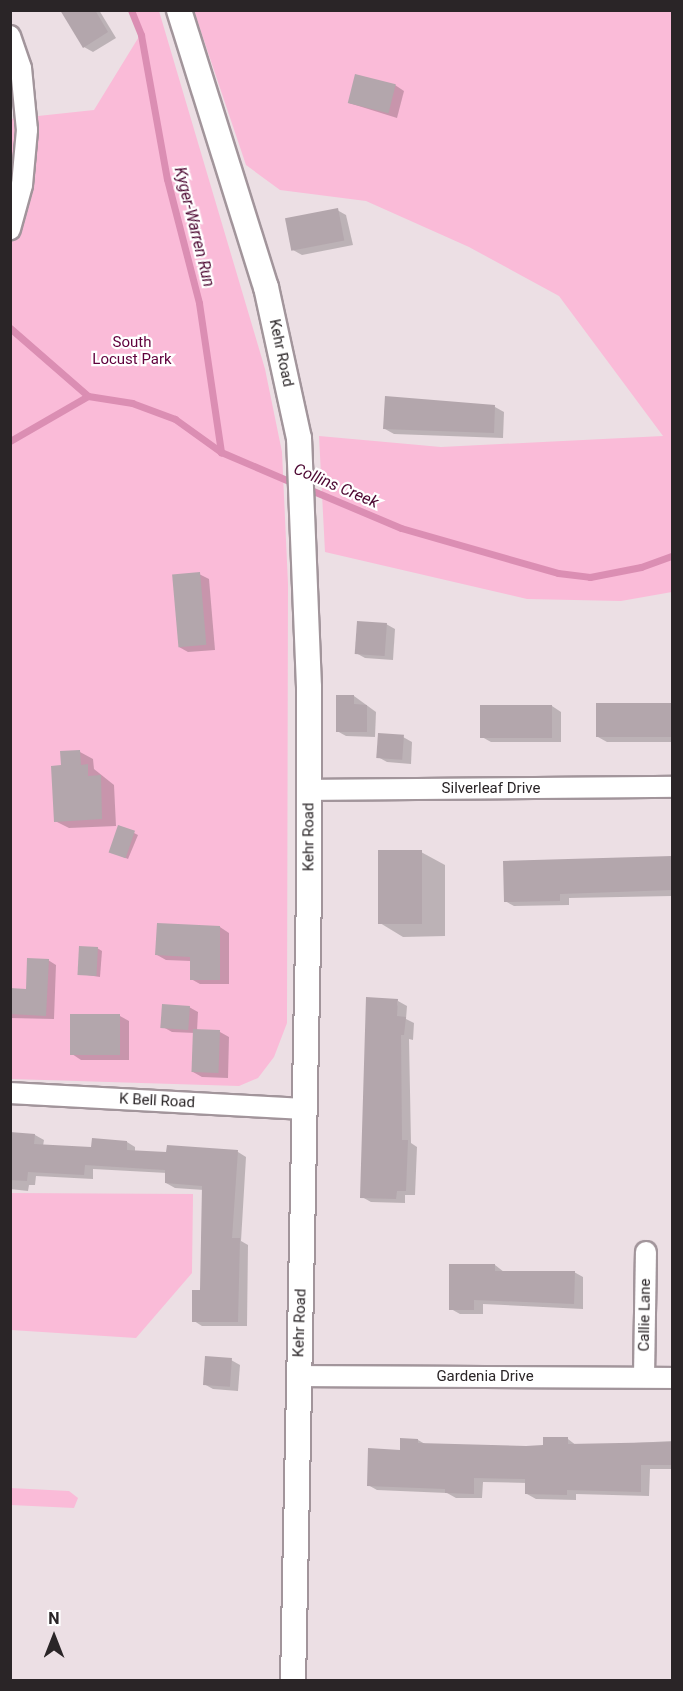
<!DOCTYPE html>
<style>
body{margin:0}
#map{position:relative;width:683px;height:1691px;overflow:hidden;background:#ecdfe4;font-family:Roboto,sans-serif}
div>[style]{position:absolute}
.green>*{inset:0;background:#fabbd8}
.shadow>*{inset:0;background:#0003}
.stream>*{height:7px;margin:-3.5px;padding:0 3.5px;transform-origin:3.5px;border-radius:3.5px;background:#db8eb3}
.building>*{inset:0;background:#b3a6ac;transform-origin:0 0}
.roads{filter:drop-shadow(2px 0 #a2959b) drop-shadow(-2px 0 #a2959b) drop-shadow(0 2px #a2959b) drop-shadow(0 -2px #a2959b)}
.minor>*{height:20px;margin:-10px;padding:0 10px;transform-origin:10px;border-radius:10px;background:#fff}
.tertiary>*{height:24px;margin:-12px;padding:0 12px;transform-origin:12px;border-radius:12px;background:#fff}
span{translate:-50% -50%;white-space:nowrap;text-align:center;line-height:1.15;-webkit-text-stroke:4.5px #fff;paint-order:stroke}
.park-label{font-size:15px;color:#60013d}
.street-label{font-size:15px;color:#2a2527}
.water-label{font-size:16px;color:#4c0731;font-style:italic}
.frame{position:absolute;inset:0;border:12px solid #2a2527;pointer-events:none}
.north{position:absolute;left:24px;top:1607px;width:60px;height:60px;-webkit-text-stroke:4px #fff;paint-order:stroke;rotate:0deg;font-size:16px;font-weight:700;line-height:24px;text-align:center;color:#2a2527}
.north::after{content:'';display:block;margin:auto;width:21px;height:27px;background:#2a2527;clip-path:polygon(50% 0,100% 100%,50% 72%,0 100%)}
</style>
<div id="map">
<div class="green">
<div style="clip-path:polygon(131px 11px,159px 11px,265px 369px,282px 452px,288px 584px,287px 1023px,274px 1057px,258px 1078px,239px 1086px,11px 1079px,10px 119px,94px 110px,140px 35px)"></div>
<div style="clip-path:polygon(194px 11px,672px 11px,672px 592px,621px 601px,527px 599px,325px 552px,319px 436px,441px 447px,663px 436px,559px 296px,469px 247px,366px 201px,280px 190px,246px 165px)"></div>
<div style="clip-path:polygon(11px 1193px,193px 1194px,192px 1273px,136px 1338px,11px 1330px)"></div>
<div style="clip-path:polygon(10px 1488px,69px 1491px,78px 1498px,74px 1508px,11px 1505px)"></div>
</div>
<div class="shadow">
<div style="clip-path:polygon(61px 10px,99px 10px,116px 38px,93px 52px,84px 47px)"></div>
<div style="clip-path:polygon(395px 85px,404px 91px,397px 118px,349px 103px)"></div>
<div style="clip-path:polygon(337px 210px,346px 215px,353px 245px,302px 255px,293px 250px,313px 215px)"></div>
<div style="clip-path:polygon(495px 407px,504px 412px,503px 438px,394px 434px,385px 429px)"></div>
<div style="clip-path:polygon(199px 574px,209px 579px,215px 650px,188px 652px,179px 647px)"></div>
<div style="clip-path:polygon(386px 624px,395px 629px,393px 660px,365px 658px,356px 653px)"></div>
<div style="clip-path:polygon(354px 696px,376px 712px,375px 737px,346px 736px,337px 731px)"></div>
<div style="clip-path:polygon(672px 705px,672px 742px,607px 742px,598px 737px,597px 706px)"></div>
<div style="clip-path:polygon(552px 706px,561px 712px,561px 742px,491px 742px,482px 737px)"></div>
<div style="clip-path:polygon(403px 737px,412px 742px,411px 764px,387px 762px,378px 757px)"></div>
<div style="clip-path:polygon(80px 752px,93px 759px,94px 769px,114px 785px,116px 826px,69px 828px,55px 821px,62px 767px)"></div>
<div style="clip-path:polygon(134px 833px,138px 835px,128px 859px,112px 852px)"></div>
<div style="clip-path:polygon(421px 852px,445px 865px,445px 936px,403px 937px,380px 923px)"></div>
<div style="clip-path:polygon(672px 858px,672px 896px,569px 898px,569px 905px,514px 906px,505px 901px,505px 862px)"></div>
<div style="clip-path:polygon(220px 927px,229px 933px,229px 984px,200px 984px,191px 979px,191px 961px,166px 960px,157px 955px)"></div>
<div style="clip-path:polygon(97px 948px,102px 951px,100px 977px,80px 974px)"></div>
<div style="clip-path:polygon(48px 960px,56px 965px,54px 1019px,10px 1018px,10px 990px,27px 991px)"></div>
<div style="clip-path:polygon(398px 1001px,407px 1006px,406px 1019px,414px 1023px,413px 1040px,409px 1039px,411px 1143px,417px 1147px,415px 1195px,405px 1195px,405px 1203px,371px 1202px,362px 1197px)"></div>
<div style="clip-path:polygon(189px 1007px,198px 1012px,197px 1031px,220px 1032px,229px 1037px,228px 1078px,202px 1077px,193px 1072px,195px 1033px,172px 1032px,163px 1027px)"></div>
<div style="clip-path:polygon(120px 1016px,129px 1021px,129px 1060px,81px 1060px,72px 1054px)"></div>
<div style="clip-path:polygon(10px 1133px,35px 1135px,44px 1140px,43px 1146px,93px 1149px,127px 1142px,135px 1147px,135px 1152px,238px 1152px,246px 1157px,241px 1241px,248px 1245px,247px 1326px,202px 1326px,194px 1321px,202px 1291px,204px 1190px,175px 1188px,166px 1183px,167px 1173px,93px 1169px,93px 1179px,36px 1176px,35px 1185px,29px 1185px,28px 1191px,10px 1189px)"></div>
<div style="clip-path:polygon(495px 1265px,504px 1272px,574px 1272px,583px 1277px,583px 1309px,483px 1304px,483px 1314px,460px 1314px,451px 1309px)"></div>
<div style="clip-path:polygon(231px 1360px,240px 1365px,238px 1391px,213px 1389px,204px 1384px)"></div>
<div style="clip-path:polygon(568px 1439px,577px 1446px,672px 1441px,672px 1469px,650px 1469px,649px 1496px,576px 1494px,576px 1500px,536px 1499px,527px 1494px,527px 1483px,483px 1482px,482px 1498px,456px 1498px,447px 1493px,377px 1490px,368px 1485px,418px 1440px,425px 1444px,544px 1447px)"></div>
</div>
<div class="stream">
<div style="left:131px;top:10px;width:27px;rotate:68deg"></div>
<div style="left:141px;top:35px;width:146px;rotate:79.8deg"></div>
<div style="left:167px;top:179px;width:128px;rotate:75.5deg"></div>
<div style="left:199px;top:303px;width:151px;rotate:81.6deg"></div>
<div style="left:10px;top:328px;width:103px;rotate:41.1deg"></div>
<div style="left:10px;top:441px;width:90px;rotate:-30deg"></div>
<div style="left:88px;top:396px;width:45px;rotate:9deg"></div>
<div style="left:132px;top:403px;width:46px;rotate:20.4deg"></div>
<div style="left:175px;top:419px;width:57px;rotate:35.7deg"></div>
<div style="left:221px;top:452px;width:82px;rotate:23.1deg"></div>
<div style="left:306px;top:488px;width:103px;rotate:22.8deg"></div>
<div style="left:401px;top:528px;width:163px;rotate:16deg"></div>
<div style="left:558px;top:573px;width:32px;rotate:7deg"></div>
<div style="left:590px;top:577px;width:52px;rotate:-11.1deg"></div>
<div style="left:641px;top:567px;width:33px;rotate:-20deg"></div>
</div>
<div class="building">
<div style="clip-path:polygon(60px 10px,95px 10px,108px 32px,83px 48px)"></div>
<div style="left:355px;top:74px;width:42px;height:30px;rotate:14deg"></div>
<div style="left:338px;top:208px;width:33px;height:54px;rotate:79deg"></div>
<div style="clip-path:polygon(385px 396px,495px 405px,494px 433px,383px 429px)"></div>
<div style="left:200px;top:572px;width:73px;height:28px;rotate:85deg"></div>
<div style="left:357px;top:621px;width:30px;height:33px;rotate:4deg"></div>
<div style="clip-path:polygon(336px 695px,354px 695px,354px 704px,367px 705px,367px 732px,336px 732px)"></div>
<div style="left:672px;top:703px;width:34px;height:76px;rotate:90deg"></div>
<div style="left:480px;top:705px;width:72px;height:33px"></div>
<div style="left:378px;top:733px;width:26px;height:25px;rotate:4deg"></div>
<div style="clip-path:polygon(80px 750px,81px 765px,88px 764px,88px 776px,101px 775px,102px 819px,54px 822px,51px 766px,61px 765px,60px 751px)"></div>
<div style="left:118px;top:825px;width:18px;height:29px;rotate:19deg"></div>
<div style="left:422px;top:850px;width:74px;height:44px;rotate:90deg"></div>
<div style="clip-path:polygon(672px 856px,672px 890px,560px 894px,560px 901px,504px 902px,503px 861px)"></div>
<div style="clip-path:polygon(157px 923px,220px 926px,220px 980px,190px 980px,190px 957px,155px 955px)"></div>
<div style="left:79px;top:946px;width:19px;height:29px;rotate:3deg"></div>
<div style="clip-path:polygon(27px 958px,49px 959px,46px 1016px,10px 1014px,10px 988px,26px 989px)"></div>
<div style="clip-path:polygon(366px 997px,398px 999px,397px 1016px,406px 1017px,404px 1035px,401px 1035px,402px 1140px,408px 1140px,406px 1191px,397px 1191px,396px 1199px,360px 1198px)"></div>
<div style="left:162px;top:1004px;width:28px;height:24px;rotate:4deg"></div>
<div style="left:70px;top:1014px;width:50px;height:41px"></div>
<div style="left:193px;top:1029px;width:27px;height:43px;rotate:2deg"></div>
<div style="clip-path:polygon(10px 1132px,35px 1134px,34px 1144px,91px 1147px,92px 1138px,127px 1141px,127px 1150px,166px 1152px,167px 1145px,238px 1150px,232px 1238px,240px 1238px,238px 1322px,192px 1322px,192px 1290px,200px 1290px,202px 1186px,165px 1183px,165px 1170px,85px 1165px,84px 1175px,28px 1172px,27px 1181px,10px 1180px)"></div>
<div style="clip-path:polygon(449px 1264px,495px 1264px,495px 1271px,575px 1271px,574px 1304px,474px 1300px,474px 1310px,449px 1310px)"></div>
<div style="left:205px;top:1356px;width:27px;height:29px;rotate:4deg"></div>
<div style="clip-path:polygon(543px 1437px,568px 1437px,568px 1444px,672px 1442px,672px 1465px,641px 1465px,641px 1492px,567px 1490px,567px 1495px,525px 1494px,525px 1479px,474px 1478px,474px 1494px,445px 1493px,445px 1489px,367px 1486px,368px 1448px,400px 1450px,400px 1438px,418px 1439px,418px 1443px,526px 1446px,543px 1445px)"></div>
</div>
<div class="roads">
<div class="minor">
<div style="left:10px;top:36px;width:34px;rotate:71deg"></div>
<div style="left:21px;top:68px;width:62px;rotate:84.5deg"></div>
<div style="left:27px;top:130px;width:55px;rotate:95.2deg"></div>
<div style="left:22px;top:185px;width:46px;rotate:105.3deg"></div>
<div style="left:309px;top:790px;width:363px;rotate:-0.5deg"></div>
<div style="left:10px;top:1093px;width:294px;rotate:3.1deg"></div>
<div style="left:298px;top:1376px;width:374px;rotate:0.3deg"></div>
<div style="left:644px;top:1377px;width:125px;rotate:-89.1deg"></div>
</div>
<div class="tertiary">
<div style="left:179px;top:10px;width:290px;rotate:72.6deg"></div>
<div style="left:266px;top:287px;width:155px;rotate:77.7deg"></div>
<div style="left:299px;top:438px;width:249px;rotate:87.7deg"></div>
<div style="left:309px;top:687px;width:206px;rotate:90deg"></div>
<div style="left:309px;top:893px;width:787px;rotate:91.16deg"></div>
</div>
</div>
<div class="park-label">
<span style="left:132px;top:351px">South<br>Locust Park</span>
</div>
<div class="street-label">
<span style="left:281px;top:353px;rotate:78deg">Kehr Road</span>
<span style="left:491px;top:789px">Silverleaf Drive</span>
<span style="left:309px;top:837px;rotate:-90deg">Kehr Road</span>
<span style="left:157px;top:1101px;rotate:3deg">K Bell Road</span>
<span style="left:645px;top:1315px;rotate:-89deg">Callie Lane</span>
<span style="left:300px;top:1323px;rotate:-88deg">Kehr Road</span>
<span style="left:485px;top:1377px">Gardenia Drive</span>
</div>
<div class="water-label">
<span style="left:194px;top:227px;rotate:76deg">Kyger-Warren Run</span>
<span style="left:336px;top:486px;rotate:23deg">Collins Creek</span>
</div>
<div class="frame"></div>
<div class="north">N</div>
</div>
